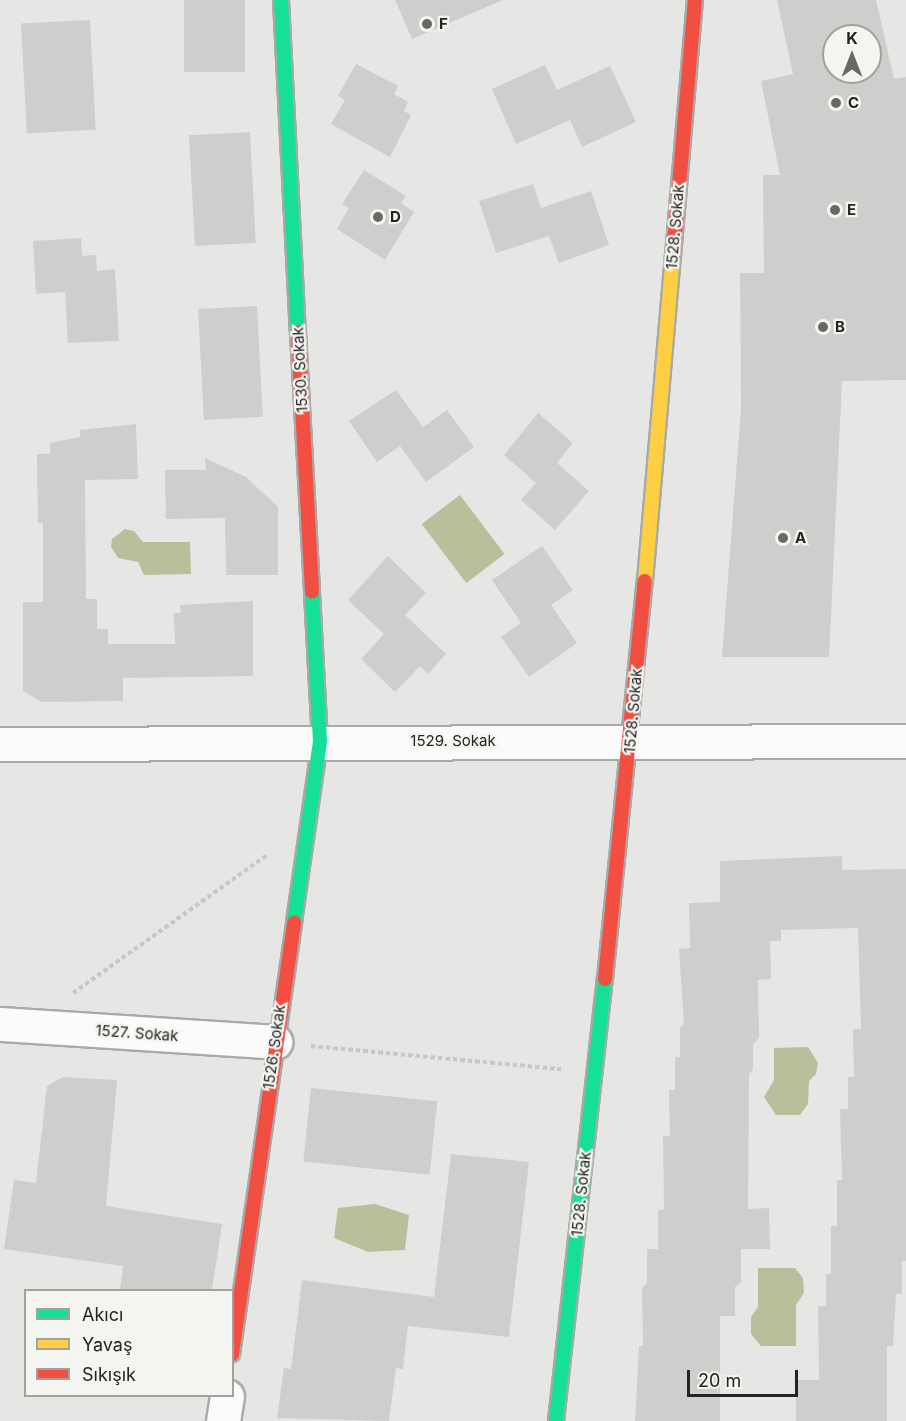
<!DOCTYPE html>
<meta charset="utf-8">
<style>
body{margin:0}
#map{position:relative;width:906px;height:1421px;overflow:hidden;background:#e6e7e4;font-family:Inter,sans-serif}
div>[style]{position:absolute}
.water>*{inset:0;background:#b9bf9b;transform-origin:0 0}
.building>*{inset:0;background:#cececd;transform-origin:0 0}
.path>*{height:4px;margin-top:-2px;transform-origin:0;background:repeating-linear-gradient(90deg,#c7c7c6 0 4.5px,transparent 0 7.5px)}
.roads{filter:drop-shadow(2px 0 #a9a9a8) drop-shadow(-2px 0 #a9a9a8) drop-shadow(0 2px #a9a9a8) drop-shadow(0 -2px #a9a9a8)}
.street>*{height:33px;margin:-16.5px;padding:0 16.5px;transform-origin:16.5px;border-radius:16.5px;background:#fbfbfb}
.fast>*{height:14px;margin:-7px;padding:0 7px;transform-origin:7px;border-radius:7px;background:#16e098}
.slow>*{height:14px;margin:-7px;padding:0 7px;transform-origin:7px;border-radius:7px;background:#ffcf43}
.jam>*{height:14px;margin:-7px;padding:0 7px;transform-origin:7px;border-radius:7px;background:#f24e42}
.dots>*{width:16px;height:16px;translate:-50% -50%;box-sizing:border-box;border:3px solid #f4f5f0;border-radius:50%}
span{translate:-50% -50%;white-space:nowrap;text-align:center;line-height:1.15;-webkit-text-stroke:4.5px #f4f5f0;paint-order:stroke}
.poi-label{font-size:15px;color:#242423;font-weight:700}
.left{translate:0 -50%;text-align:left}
.street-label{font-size:15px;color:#242423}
.legend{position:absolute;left:24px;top:1289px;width:210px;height:108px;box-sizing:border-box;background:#f4f5f0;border:2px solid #a1a19e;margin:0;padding:8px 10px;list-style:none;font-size:18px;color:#242423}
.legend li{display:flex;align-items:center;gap:12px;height:30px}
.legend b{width:30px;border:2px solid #a1a19e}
.north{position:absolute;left:822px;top:24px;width:60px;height:60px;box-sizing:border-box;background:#f4f5f0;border:2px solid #a1a19e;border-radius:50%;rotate:0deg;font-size:16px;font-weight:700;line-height:24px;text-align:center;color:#242423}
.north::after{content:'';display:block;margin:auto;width:21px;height:27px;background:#686867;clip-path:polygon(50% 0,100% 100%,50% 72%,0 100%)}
.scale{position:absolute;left:687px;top:1370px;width:111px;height:27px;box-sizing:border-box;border:3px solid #242423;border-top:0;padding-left:8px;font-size:18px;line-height:21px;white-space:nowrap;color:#242423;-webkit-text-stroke:4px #f4f5f0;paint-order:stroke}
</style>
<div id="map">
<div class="water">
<div style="left:460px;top:495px;width:74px;height:48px;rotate:53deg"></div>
<div style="clip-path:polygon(125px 529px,134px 531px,143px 542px,190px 542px,191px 574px,144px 575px,138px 562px,118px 558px,111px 547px,112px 539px)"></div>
<div style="clip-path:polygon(808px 1047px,818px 1063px,816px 1074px,809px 1081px,808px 1104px,800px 1115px,776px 1115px,764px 1097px,774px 1080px,774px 1048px)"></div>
<div style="clip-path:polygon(375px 1204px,409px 1215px,405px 1250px,368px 1252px,334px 1238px,338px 1208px)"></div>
<div style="clip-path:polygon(758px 1268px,795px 1268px,803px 1278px,804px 1293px,796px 1305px,796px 1346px,761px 1346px,751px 1334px,751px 1317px,758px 1307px)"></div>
</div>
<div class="building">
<div style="left:184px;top:0;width:61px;height:72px"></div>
<div style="clip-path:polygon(395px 0,503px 0,412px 39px)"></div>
<div style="clip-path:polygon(evenodd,777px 0,876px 0,894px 79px,906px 77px,906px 380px,842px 381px,829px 657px,722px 657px,741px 409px,740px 273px,764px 273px,763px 175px,780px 175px,761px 81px,793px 74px,777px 0,834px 36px,870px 36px,870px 72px,834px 72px,834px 36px)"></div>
<div style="left:90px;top:20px;width:110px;height:69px;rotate:87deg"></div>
<div style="clip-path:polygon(356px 64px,398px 86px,394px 94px,408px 102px,404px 111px,411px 115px,390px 157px,331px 124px,345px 100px,338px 96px)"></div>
<div style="clip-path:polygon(545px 65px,557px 90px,610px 66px,636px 122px,582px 147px,570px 120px,516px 144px,492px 89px)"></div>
<div style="left:250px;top:132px;width:111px;height:61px;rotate:87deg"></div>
<div style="clip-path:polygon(364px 170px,406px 196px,401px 203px,414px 212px,385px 260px,337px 229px,349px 208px,342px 204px)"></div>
<div style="clip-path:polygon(533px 184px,541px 208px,591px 191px,609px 245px,559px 263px,549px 236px,496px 253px,479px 201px)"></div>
<div style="clip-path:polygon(81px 238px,82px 256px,96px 255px,97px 271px,115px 269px,119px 341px,68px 343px,65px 292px,36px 294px,33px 241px)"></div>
<div style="left:257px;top:306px;width:111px;height:59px;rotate:87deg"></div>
<div style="clip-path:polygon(396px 390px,423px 427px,447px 410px,474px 447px,426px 482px,400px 446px,377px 462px,349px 421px)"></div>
<div style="clip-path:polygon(538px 413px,573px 443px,557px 463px,589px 491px,555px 530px,521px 500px,536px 483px,504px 455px)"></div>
<div style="clip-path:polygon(136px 424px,138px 479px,85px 480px,86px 599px,97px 599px,97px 629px,108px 629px,108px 644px,175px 644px,174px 613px,181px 613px,180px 605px,253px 601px,253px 676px,123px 678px,123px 701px,42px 702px,23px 691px,23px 602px,43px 602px,43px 523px,38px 523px,37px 454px,50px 454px,50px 443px,80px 437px,80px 430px)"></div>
<div style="clip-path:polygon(205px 458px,246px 477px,278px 507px,278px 575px,226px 575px,225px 518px,166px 519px,165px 470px,206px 470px)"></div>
<div style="clip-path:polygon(542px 546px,573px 590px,551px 605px,577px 643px,529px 677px,501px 637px,521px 623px,492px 580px)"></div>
<div style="clip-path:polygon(388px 556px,426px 593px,405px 615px,446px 654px,428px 674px,420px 666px,395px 692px,361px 659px,384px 634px,348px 600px)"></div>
<div style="clip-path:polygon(842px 856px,842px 870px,906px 869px,906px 1261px,902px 1261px,902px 1294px,896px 1294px,893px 1346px,887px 1346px,887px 1421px,796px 1421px,796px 1380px,819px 1380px,818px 1306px,826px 1306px,826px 1274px,831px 1274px,831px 1226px,837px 1226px,837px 1180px,842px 1180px,840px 1109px,848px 1109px,848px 1077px,854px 1077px,853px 1029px,861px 1029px,858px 928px,781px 930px,781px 941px,770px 941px,771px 979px,758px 980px,759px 1038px,753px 1044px,753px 1070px,749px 1074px,748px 1209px,769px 1208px,770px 1249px,741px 1249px,741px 1282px,735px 1287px,735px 1316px,720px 1316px,720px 1421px,635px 1421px,639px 1346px,643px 1346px,642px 1288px,647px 1283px,647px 1249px,658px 1249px,658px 1210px,664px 1209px,663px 1136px,670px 1136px,669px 1090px,675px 1090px,675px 1057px,680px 1057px,680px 1027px,684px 1024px,679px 949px,690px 948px,689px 903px,720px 902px,720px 861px)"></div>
<div style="clip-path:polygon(63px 1077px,117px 1080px,106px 1206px,222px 1224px,212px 1290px,120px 1290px,123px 1266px,4px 1249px,14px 1180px,36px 1183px,47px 1086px)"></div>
<div style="left:311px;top:1088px;width:127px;height:74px;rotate:6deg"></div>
<div style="clip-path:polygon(451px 1154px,529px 1162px,509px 1337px,408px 1326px,403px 1369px,396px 1368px,389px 1421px,277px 1418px,284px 1368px,291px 1369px,302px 1280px,434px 1297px)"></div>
</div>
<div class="path">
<div style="left:73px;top:993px;width:238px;rotate:-35.4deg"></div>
<div style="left:311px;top:1046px;width:251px;rotate:5.3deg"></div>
</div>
<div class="roads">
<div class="street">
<div style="left:0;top:744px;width:906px;rotate:-0.19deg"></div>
<div style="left:0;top:1024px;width:276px;rotate:3.7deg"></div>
<div style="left:223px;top:1421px;width:25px;rotate:-81deg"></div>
</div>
<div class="fast">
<div style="left:281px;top:0;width:332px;rotate:87.1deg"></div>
<div style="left:294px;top:922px;width:183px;rotate:-81.8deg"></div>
<div style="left:320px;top:741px;width:149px;rotate:-93.1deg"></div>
<div style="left:556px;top:1421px;width:445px;rotate:-83.7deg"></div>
</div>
<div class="slow">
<div style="left:645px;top:581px;width:326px;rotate:-85.1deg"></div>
</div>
<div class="jam">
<div style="left:673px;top:256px;width:257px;rotate:-85.1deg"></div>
<div style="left:298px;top:332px;width:260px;rotate:86.9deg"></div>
<div style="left:605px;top:979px;width:400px;rotate:-84.3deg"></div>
<div style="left:232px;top:1354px;width:436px;rotate:-81.8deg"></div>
</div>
</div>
<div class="dots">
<div style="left:427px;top:24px;background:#686867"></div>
<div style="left:836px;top:103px;background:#686867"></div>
<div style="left:835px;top:210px;background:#686867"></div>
<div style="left:378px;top:217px;background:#686867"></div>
<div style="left:823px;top:327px;background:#686867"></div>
<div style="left:783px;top:538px;background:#686867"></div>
</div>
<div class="poi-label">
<span class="left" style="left:439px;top:24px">F</span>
<span class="left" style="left:848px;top:103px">C</span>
<span class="left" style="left:847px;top:210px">E</span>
<span class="left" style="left:390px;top:217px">D</span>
<span class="left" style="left:835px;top:327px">B</span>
<span class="left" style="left:795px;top:538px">A</span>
</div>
<div class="street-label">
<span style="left:675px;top:227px;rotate:-85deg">1528. Sokak</span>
<span style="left:300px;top:370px;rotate:-93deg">1530. Sokak</span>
<span style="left:633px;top:711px;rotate:-85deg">1528. Sokak</span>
<span style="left:453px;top:741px">1529. Sokak</span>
<span style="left:137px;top:1033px;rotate:4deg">1527. Sokak</span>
<span style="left:274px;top:1047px;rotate:-82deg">1526. Sokak</span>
<span style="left:581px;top:1194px;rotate:-84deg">1528. Sokak</span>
</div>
<ul class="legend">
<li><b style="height:8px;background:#16e098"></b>Akıcı</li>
<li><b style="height:8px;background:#ffcf43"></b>Yavaş</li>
<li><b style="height:8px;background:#f24e42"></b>Sıkışık</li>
</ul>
<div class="north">K</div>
<div class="scale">20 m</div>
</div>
